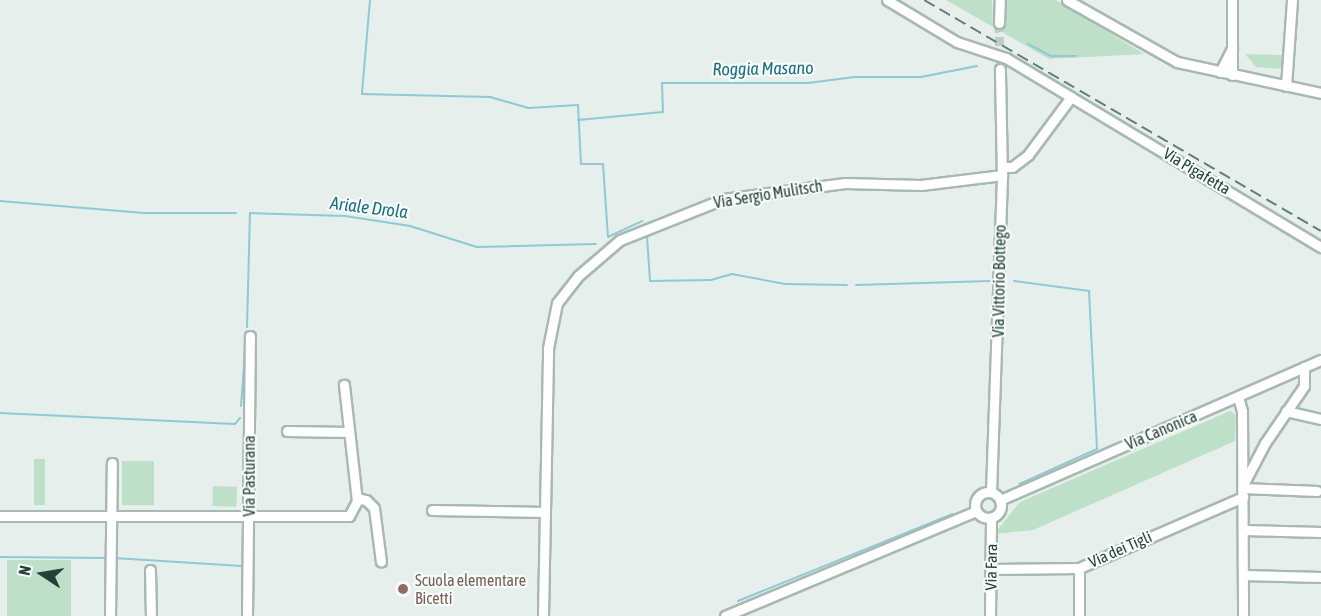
<!DOCTYPE html>
<style>
body{margin:0}
#map{position:relative;width:1321px;height:616px;overflow:hidden;background:#e6efeb;font-family:"Asap Condensed",sans-serif}
div>[style]{position:absolute}
.green>*{inset:0;background:#bfe0c8;transform-origin:0 0}
.stream>*{height:2px;margin:-1px;padding:0 1px;transform-origin:1px;border-radius:1px;background:#8ec9d4}
.minor-tunnel>*{height:9px;margin-top:-4.5px;transform-origin:0;background:repeating-linear-gradient(90deg,#bfccc8 0 9px,transparent 0 13.5px)}
.roads{filter:drop-shadow(2px 0 #a8b8b2) drop-shadow(-2px 0 #a8b8b2) drop-shadow(0 2px #a8b8b2) drop-shadow(0 -2px #a8b8b2)}
.minor>*{height:9px;margin:-4.5px;padding:0 4.5px;transform-origin:4.5px;border-radius:4.5px;background:#fff}
.minor>.ring{margin:-4.5px;padding:0;box-sizing:content-box;background:none;border:9px solid #fff;border-radius:50%}
.rail>*{height:2px;margin-top:-1px;transform-origin:0;background:repeating-linear-gradient(90deg,#5f7d75 0 12px,transparent 0 18px)}
.dots>*{width:16px;height:16px;translate:-50% -50%;box-sizing:border-box;border:3px solid #f7fbf9;border-radius:50%}
span{translate:-50% -50%;white-space:nowrap;text-align:center;line-height:1.15;-webkit-text-stroke:4.5px #f7fbf9;paint-order:stroke}
.street-label{font-size:16px;color:#24423a}
.education-label{font-size:16px;color:#785e54}
.left{translate:0 -50%;text-align:left}
.water-label{font-size:18px;color:#1c6f80;font-style:italic}
.north{position:absolute;left:12px;top:544px;width:60px;height:60px;-webkit-text-stroke:4px #f7fbf9;paint-order:stroke;rotate:282deg;font-size:16px;font-weight:700;line-height:24px;text-align:center;color:#24423a}
.north::after{content:'';display:block;margin:auto;width:21px;height:27px;background:#24423a;clip-path:polygon(50% 0,100% 100%,50% 72%,0 100%)}
</style>
<div id="map">
<div class="green">
<div style="clip-path:polygon(946px 0,992px 0,993px 27px)"></div>
<div style="clip-path:polygon(1003px 0,1056px 0,1144px 54px,1049px 59px,1002px 32px)"></div>
<div style="clip-path:polygon(1245px 54px,1284px 55px,1284px 69px,1256px 67px)"></div>
<div style="clip-path:polygon(1230px 411px,1236px 415px,1235px 441px,1033px 530px,994px 534px,1020px 502px)"></div>
<div style="left:34px;top:459px;width:11px;height:46px"></div>
<div style="left:122px;top:461px;width:32px;height:44px"></div>
<div style="left:213px;top:486px;width:24px;height:20px;rotate:2deg"></div>
<div style="left:7px;top:560px;width:64px;height:56px"></div>
</div>
<div class="stream">
<div style="left:370px;top:0;width:94px;rotate:94.9deg"></div>
<div style="left:362px;top:94px;width:128px;rotate:1.3deg"></div>
<div style="left:490px;top:97px;width:40px;rotate:16deg"></div>
<div style="left:528px;top:108px;width:50px;rotate:-3.4deg"></div>
<div style="left:578px;top:105px;width:59px;rotate:87.1deg"></div>
<div style="left:581px;top:164px;width:22px"></div>
<div style="left:603px;top:164px;width:73px;rotate:86.1deg"></div>
<div style="left:608px;top:237px;width:38px;rotate:-25deg"></div>
<div style="left:1028px;top:44px;width:26px;rotate:28deg"></div>
<div style="left:1051px;top:56px;width:25px"></div>
<div style="left:578px;top:120px;width:85px;rotate:-5.4deg"></div>
<div style="left:663px;top:112px;width:29px;rotate:-92deg"></div>
<div style="left:662px;top:83px;width:146px"></div>
<div style="left:808px;top:83px;width:47px;rotate:-7.3deg"></div>
<div style="left:855px;top:77px;width:66px"></div>
<div style="left:921px;top:77px;width:57px;rotate:-11.1deg"></div>
<div style="left:0;top:201px;width:144px;rotate:4.8deg"></div>
<div style="left:143px;top:213px;width:93px"></div>
<div style="left:647px;top:236px;width:45px;rotate:86.2deg"></div>
<div style="left:650px;top:281px;width:61px;rotate:-0.9deg"></div>
<div style="left:711px;top:280px;width:22px;rotate:-16deg"></div>
<div style="left:732px;top:274px;width:54px;rotate:10.7deg"></div>
<div style="left:785px;top:284px;width:62px;rotate:0.9deg"></div>
<div style="left:1014px;top:281px;width:76px;rotate:7.6deg"></div>
<div style="left:1089px;top:291px;width:158px;rotate:87.1deg"></div>
<div style="left:1097px;top:449px;width:85px;rotate:155.8deg"></div>
<div style="left:856px;top:285px;width:134px;rotate:-1.7deg"></div>
<div style="left:247px;top:327px;width:114px;rotate:-88.5deg"></div>
<div style="left:250px;top:213px;width:95px;rotate:1.8deg"></div>
<div style="left:345px;top:216px;width:66px;rotate:8.7deg"></div>
<div style="left:410px;top:226px;width:70px;rotate:17.4deg"></div>
<div style="left:477px;top:247px;width:119px;rotate:-1.4deg"></div>
<div style="left:241px;top:406px;width:66px;rotate:-85.7deg"></div>
<div style="left:0;top:413px;width:235px;rotate:2.7deg"></div>
<div style="left:235px;top:424px;width:8px;rotate:-50deg"></div>
<div style="left:0;top:557px;width:108px;rotate:0.5deg"></div>
<div style="left:114px;top:558px;width:128px;rotate:3.6deg"></div>
<div style="left:738px;top:601px;width:231px;rotate:-22.1deg"></div>
</div>
<div class="minor-tunnel">
<div style="left:999px;top:23px;width:46px;rotate:88.8deg"></div>
</div>
<div class="roads">
<div class="minor">
<div style="left:887px;top:0;width:82px;rotate:31deg"></div>
<div style="left:957px;top:42px;width:52px;rotate:18.1deg"></div>
<div style="left:1006px;top:58px;width:76px;rotate:31deg"></div>
<div style="left:1071px;top:97px;width:72px;rotate:126.6deg"></div>
<div style="left:1028px;top:155px;width:20px;rotate:143deg"></div>
<div style="left:1012px;top:167px;width:10px;rotate:180deg"></div>
<div style="left:1067px;top:0;width:126px;rotate:29.4deg"></div>
<div style="left:1177px;top:62px;width:147px;rotate:12.1deg"></div>
<div style="left:1232px;top:0;width:75px;rotate:90deg"></div>
<div style="left:999px;top:23px;width:23px;rotate:-88deg"></div>
<div style="left:1220px;top:72px;width:27px;rotate:-63deg"></div>
<div style="left:1286px;top:86px;width:86px;rotate:-86deg"></div>
<div style="left:1071px;top:97px;width:292px;rotate:31deg"></div>
<div style="left:1238px;top:397px;width:15px;rotate:74deg"></div>
<div style="left:1242px;top:411px;width:205px;rotate:89.7deg"></div>
<div style="left:1286px;top:411px;width:36px;rotate:13deg"></div>
<div style="left:287px;top:431px;width:62px;rotate:0.9deg"></div>
<div style="left:1244px;top:483px;width:45px;rotate:-62.3deg"></div>
<div style="left:1265px;top:443px;width:69px;rotate:-55.6deg"></div>
<div style="left:1304px;top:386px;width:19px;rotate:-90deg"></div>
<div style="left:1242px;top:488px;width:75px;rotate:2.3deg"></div>
<div class="ring" style="left:975px;top:492px;width:17px;height:17px"></div>
<div style="left:991px;top:492px;width:315px;rotate:-88deg"></div>
<div style="left:1002px;top:177px;width:108px;rotate:-91.1deg"></div>
<div style="left:357px;top:498px;width:9px;rotate:13deg"></div>
<div style="left:366px;top:500px;width:11px;rotate:45deg"></div>
<div style="left:374px;top:508px;width:54px;rotate:82.6deg"></div>
<div style="left:1000px;top:500px;width:350px;rotate:-23.6deg"></div>
<div style="left:432px;top:510px;width:113px;rotate:1deg"></div>
<div style="left:0;top:516px;width:349px"></div>
<div style="left:349px;top:516px;width:17px;rotate:-62deg"></div>
<div style="left:357px;top:501px;width:117px;rotate:-96.4deg"></div>
<div style="left:1244px;top:530px;width:77px;rotate:1.5deg"></div>
<div style="left:1079px;top:568px;width:48px;rotate:90deg"></div>
<div style="left:991px;top:569px;width:88px;rotate:-0.7deg"></div>
<div style="left:1079px;top:568px;width:179px;rotate:-23.4deg"></div>
<div style="left:150px;top:570px;width:46px;rotate:88.8deg"></div>
<div style="left:1243px;top:575px;width:78px;rotate:1.5deg"></div>
<div style="left:110px;top:616px;width:153px;rotate:-89.3deg"></div>
<div style="left:247px;top:616px;width:280px;rotate:-89.4deg"></div>
<div style="left:543px;top:616px;width:268px;rotate:-88.9deg"></div>
<div style="left:548px;top:348px;width:46px;rotate:-78.7deg"></div>
<div style="left:557px;top:303px;width:34px;rotate:-52deg"></div>
<div style="left:578px;top:276px;width:55px;rotate:-40.6deg"></div>
<div style="left:620px;top:240px;width:111px;rotate:-21.7deg"></div>
<div style="left:723px;top:199px;width:123px;rotate:-7.5deg"></div>
<div style="left:845px;top:183px;width:76px;rotate:1.5deg"></div>
<div style="left:921px;top:185px;width:82px;rotate:-7deg"></div>
<div style="left:725px;top:616px;width:272px;rotate:-22.7deg"></div>
<div style="left:990px;top:616px;width:98px;rotate:-89.4deg"></div>
</div>
</div>
<div class="rail">
<div style="left:924px;top:0;width:459px;rotate:30.2deg"></div>
</div>
<div class="dots">
<div style="left:403px;top:589px;background:#8d6e63"></div>
</div>
<div class="street-label">
<span style="left:1197px;top:171px;rotate:31deg">Via Pigafetta</span>
<span style="left:768px;top:194px;rotate:-9deg">Via Sergio Mulitsch</span>
<span style="left:999px;top:281px;rotate:-89deg">Via Vittorio Bottego</span>
<span style="left:1161px;top:430px;rotate:-23deg">Via Canonica</span>
<span style="left:249px;top:476px;rotate:-90deg">Via Pasturana</span>
<span style="left:1120px;top:549px;rotate:-24deg">Via dei Tigli</span>
<span style="left:991px;top:567px;rotate:-89deg">Via Fara</span>
</div>
<div class="education-label">
<span class="left" style="left:415px;top:589px">Scuola elementare<br>Bicetti</span>
</div>
<div class="water-label">
<span style="left:763px;top:69px;rotate:-1deg">Roggia Masano</span>
<span style="left:369px;top:208px;rotate:7deg">Ariale Drola</span>
</div>
<div class="north">N</div>
</div>
